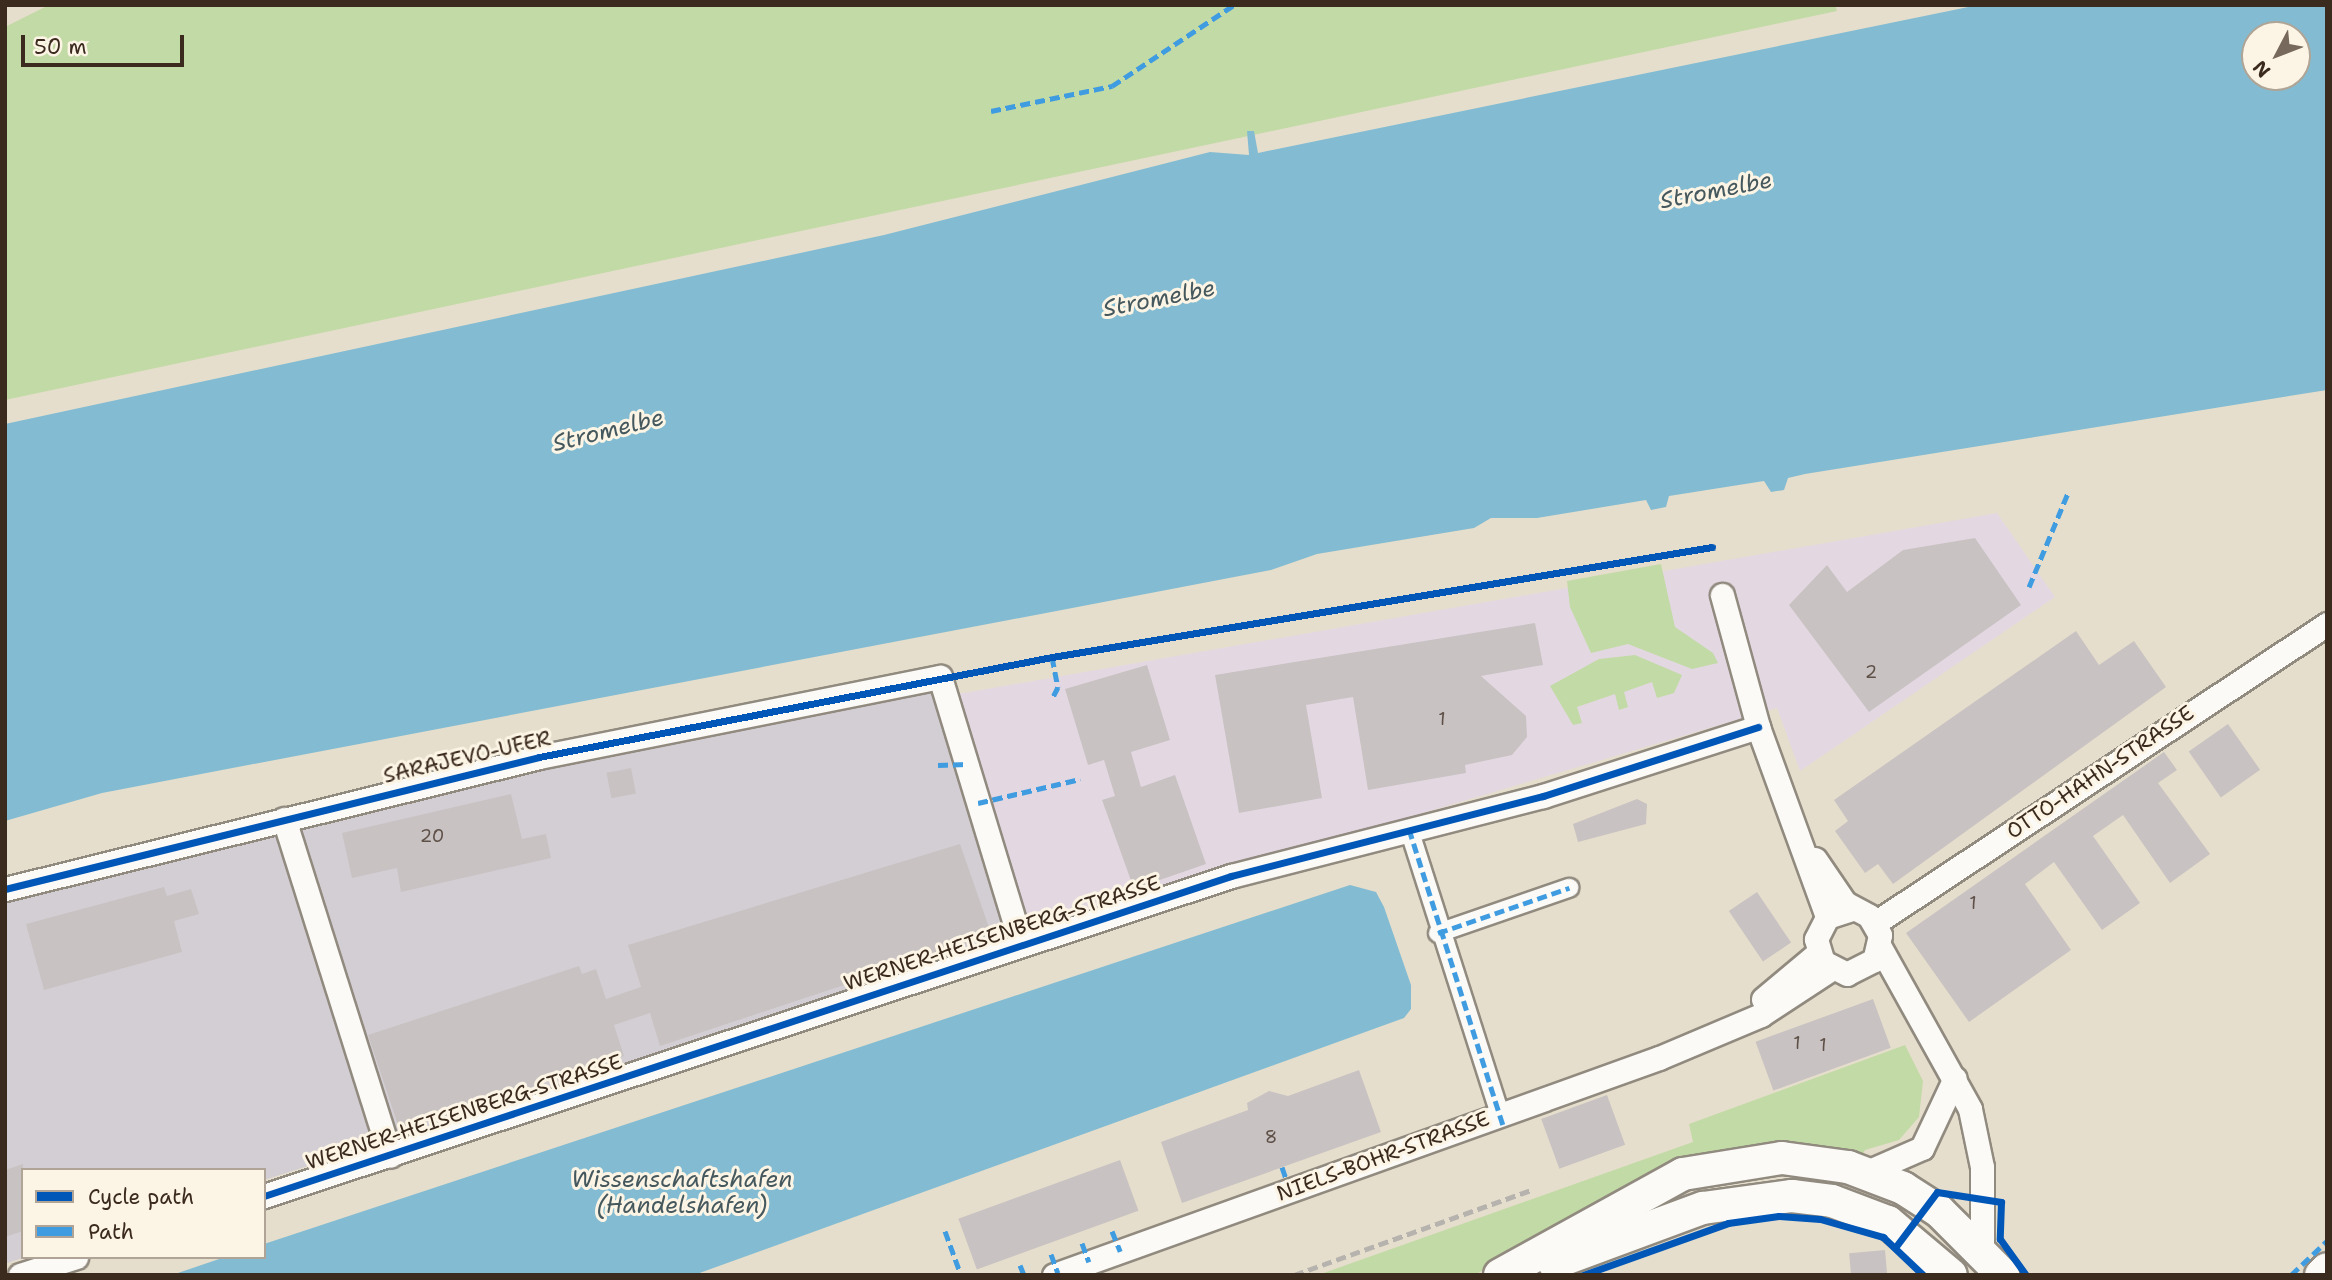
<!DOCTYPE html>
<style>
body{margin:0}
#map{position:relative;width:2332px;height:1280px;overflow:hidden;background:#e6decc;font-family:"Shantell Sans",sans-serif}
div>[style]{position:absolute}
.built>*{inset:0;background:#e3d8e2}
.industrial>*{inset:0;background:#d3ced4}
.green>*{inset:0;background:#c2daa5}
.water>*{inset:0;background:#83bcd2}
.building>*{inset:0;background:#c8c2c2;transform-origin:0 0}
.roads{filter:drop-shadow(2px 0 #918a7f) drop-shadow(-2px 0 #918a7f) drop-shadow(0 2px #918a7f) drop-shadow(0 -2px #918a7f)}
.pedestrian>*{height:18px;margin:-9px;padding:0 9px;transform-origin:9px;border-radius:9px;background:#fbfaf7}
.minor>*{height:23px;margin:-11.5px;padding:0 11.5px;transform-origin:11.5px;border-radius:11.5px;background:#fbfaf7}
.secondary>*{height:32px;margin:-16px;padding:0 16px;transform-origin:16px;border-radius:16px;background:#fbfaf7}
.rail>*{height:5px;margin-top:-2.5px;transform-origin:0;background:repeating-linear-gradient(90deg,#b6b3ae 0 10px,transparent 0 15px)}
.quiet>*{height:5px;margin-top:-2.5px;transform-origin:0;background:repeating-linear-gradient(90deg,#3f9ce0 0 10px,transparent 0 15px)}
.cycleway>*{height:7px;margin:-3.5px;padding:0 3.5px;transform-origin:3.5px;border-radius:3.5px;background:#0057b8}
span{translate:-50% -50%;white-space:nowrap;text-align:center;line-height:1.15;-webkit-text-stroke:6px #fcf5e5;paint-order:stroke}
.number-label{font-size:18px;color:#5e5047}
.number-label span{-webkit-text-stroke-width:0}
.street-label{font-size:21px;color:#3b2a1e}
.water-label{font-size:23px;color:#45585e;font-style:italic}
.frame{position:absolute;inset:0;border:7px solid #3b2a1e;pointer-events:none}
.legend{position:absolute;left:21px;top:1168px;width:245px;height:91px;box-sizing:border-box;background:#fcf5e5;border:2px solid #afa495;margin:0;padding:9px 12px;list-style:none;font-size:21px;color:#3b2a1e}
.legend li{display:flex;align-items:center;gap:14px;height:35px}
.legend b{width:35px;border:2px solid #afa495}
.north{position:absolute;left:2241px;top:21px;width:70px;height:70px;box-sizing:border-box;background:#fcf5e5;border:2px solid #afa495;border-radius:50%;rotate:228deg;font-size:19px;font-weight:700;line-height:28px;text-align:center;color:#3b2a1e}
.north::after{content:'';display:block;margin:auto;width:24px;height:32px;background:#77695b;clip-path:polygon(50% 0,100% 100%,50% 72%,0 100%)}
.scale{position:absolute;left:21px;top:35px;width:163px;height:32px;box-sizing:border-box;border:4px solid #3b2a1e;border-top:0;padding-left:9px;font-size:21px;line-height:24px;white-space:nowrap;color:#3b2a1e;-webkit-text-stroke:5px #fcf5e5;paint-order:stroke}
</style>
<div id="map">
<div class="built">
<div style="clip-path:polygon(1997px 513px,2055px 597px,1800px 771px,1777px 708px,1029px 930px,958px 694px)"></div>
</div>
<div class="industrial">
<div style="clip-path:polygon(930px 668px,1012px 941px,264px 1180px,264px 1170px,23px 1170px,25px 1257px,5px 1264px,5px 878px)"></div>
</div>
<div class="green">
<div style="clip-path:polygon(49px 5px,1835px 5px,1837px 11px,5px 400px,5px 27px)"></div>
<div style="clip-path:polygon(1661px 564px,1675px 627px,1713px 653px,1718px 663px,1692px 669px,1628px 644px,1591px 653px,1570px 607px,1567px 581px)"></div>
<div style="clip-path:polygon(1635px 655px,1682px 675px,1674px 693px,1657px 698px,1652px 682px,1624px 692px,1628px 707px,1619px 710px,1615px 694px,1577px 707px,1582px 723px,1573px 725px,1550px 686px,1599px 659px)"></div>
<div style="clip-path:polygon(1905px 1045px,1923px 1081px,1919px 1117px,1899px 1140px,1865px 1150px,1861px 1158px,1754px 1147px,1702px 1155px,1474px 1275px,1318px 1275px,1693px 1142px,1689px 1124px)"></div>
</div>
<div class="water">
<div style="clip-path:polygon(evenodd,1978px 5px,2327px 5px,2327px 390px,1805px 474px,1788px 478px,1784px 490px,1771px 492px,1764px 481px,1669px 496px,1666px 507px,1651px 510px,1646px 500px,1537px 518px,1491px 518px,1474px 528px,1317px 554px,1271px 570px,102px 793px,5px 821px,5px 424px,884px 235px,1210px 152px,1249px 155px,1247px 131px,1254px 131px,1258px 153px,1978px 5px,2255px 35px,2297px 35px,2297px 77px,2255px 77px,2255px 35px)"></div>
<div style="clip-path:polygon(1350px 885px,1376px 892px,1384px 907px,1411px 985px,1411px 1009px,1404px 1018px,694px 1275px,172px 1275px,225px 1257px,264px 1257px,264px 1244px)"></div>
</div>
<div class="building">
<div style="clip-path:polygon(1975px 538px,2021px 605px,1869px 712px,1789px 605px,1827px 565px,1847px 592px,1903px 550px)"></div>
<div style="clip-path:polygon(1535px 623px,1543px 665px,1481px 676px,1526px 716px,1527px 737px,1512px 755px,1465px 765px,1466px 773px,1368px 790px,1353px 697px,1306px 705px,1322px 798px,1239px 813px,1215px 675px)"></div>
<div style="clip-path:polygon(2076px 631px,2099px 665px,2134px 641px,2166px 687px,1893px 884px,1878px 864px,1865px 873px,1835px 831px,1848px 821px,1834px 800px)"></div>
<div style="clip-path:polygon(1147px 665px,1170px 740px,1131px 752px,1141px 787px,1175px 775px,1206px 864px,1134px 889px,1102px 800px,1115px 796px,1104px 760px,1088px 765px,1065px 689px)"></div>
<div style="left:2228px;top:724px;width:56px;height:48px;rotate:55deg"></div>
<div style="clip-path:polygon(2164px 752px,2177px 770px,2158px 783px,2210px 854px,2170px 883px,2123px 815px,2093px 836px,2140px 903px,2102px 930px,2054px 862px,2025px 884px,2071px 950px,1969px 1022px,1906px 933px)"></div>
<div style="left:631px;top:768px;width:26px;height:25px;rotate:79deg"></div>
<div style="clip-path:polygon(511px 794px,522px 839px,546px 834px,551px 858px,401px 892px,397px 868px,352px 878px,342px 833px)"></div>
<div style="clip-path:polygon(1637px 799px,1647px 804px,1646px 824px,1578px 842px,1573px 824px)"></div>
<div style="clip-path:polygon(960px 844px,992px 936px,660px 1046px,650px 1013px,614px 1025px,624px 1056px,400px 1131px,368px 1035px,579px 966px,582px 974px,596px 969px,606px 999px,641px 987px,628px 945px)"></div>
<div style="clip-path:polygon(164px 887px,167px 896px,191px 889px,199px 914px,174px 921px,182px 952px,44px 990px,26px 924px)"></div>
<div style="left:1757px;top:892px;width:61px;height:34px;rotate:56deg"></div>
<div style="left:1873px;top:999px;width:52px;height:125px;rotate:70deg"></div>
<div style="clip-path:polygon(1359px 1070px,1381px 1132px,1182px 1203px,1161px 1142px,1248px 1110px,1247px 1103px,1269px 1091px,1288px 1096px)"></div>
<div style="left:1607px;top:1095px;width:53px;height:70px;rotate:70deg"></div>
<div style="left:1120px;top:1160px;width:54px;height:172px;rotate:70deg"></div>
<div style="clip-path:polygon(23px 1164px,23px 1231px,5px 1237px,5px 1170px)"></div>
<div style="left:1885px;top:1250px;width:25px;height:36px;rotate:85deg"></div>
</div>
<div class="roads">
<div class="pedestrian">
<div style="left:1409px;top:829px;width:299px;rotate:72.3deg"></div>
<div style="left:1438px;top:933px;width:139px;rotate:-19deg"></div>
</div>
<div class="minor">
<div style="left:1722px;top:595px;width:137px;rotate:74.7deg"></div>
<div style="left:1758px;top:727px;width:202px;rotate:70deg"></div>
<div style="left:284px;top:819px;width:353px;rotate:72.5deg"></div>
<div style="left:1815px;top:859px;width:53px;rotate:55.7deg"></div>
<div style="left:1845px;top:903px;width:27px;rotate:28deg"></div>
<div style="left:1869px;top:916px;width:22px;rotate:60deg"></div>
<div style="left:1880px;top:935px;width:26px;rotate:103deg"></div>
<div style="left:1874px;top:960px;width:30px;rotate:153deg"></div>
<div style="left:1847px;top:974px;width:27px;rotate:-153deg"></div>
<div style="left:1823px;top:962px;width:24px;rotate:-107deg"></div>
<div style="left:1816px;top:939px;width:25px;rotate:-63deg"></div>
<div style="left:1827px;top:917px;width:26px;rotate:-18deg"></div>
<div style="left:5px;top:889px;width:550px;rotate:-13.88deg"></div>
<div style="left:539px;top:757px;width:409px;rotate:-11.3deg"></div>
<div style="left:940px;top:677px;width:279px;rotate:73.1deg"></div>
<div style="left:1875px;top:923px;width:542px;rotate:-33.48deg"></div>
<div style="left:1880px;top:947px;width:185px;rotate:60.9deg"></div>
<div style="left:1970px;top:1109px;width:59px;rotate:78.3deg"></div>
<div style="left:1982px;top:1167px;width:86px;rotate:90deg"></div>
<div style="left:1763px;top:999px;width:72px;rotate:-39.9deg"></div>
<div style="left:1867px;top:1172px;width:60px;rotate:-23.6deg"></div>
<div style="left:1922px;top:1148px;width:77px;rotate:-64.8deg"></div>
<div style="left:264px;top:1196px;width:1019px;rotate:-18.31deg"></div>
<div style="left:1231px;top:876px;width:322px;rotate:-14.4deg"></div>
<div style="left:1543px;top:796px;width:226px;rotate:-17.8deg"></div>
<div style="left:20px;top:1275px;width:59px;rotate:-17.8deg"></div>
<div style="left:1054px;top:1275px;width:643px;rotate:-19.73deg"></div>
<div style="left:1659px;top:1058px;width:111px;rotate:-22.9deg"></div>
<div style="left:1761px;top:1015px;width:84px;rotate:-33.3deg"></div>
</div>
<div class="secondary">
<div style="left:1554px;top:1263px;width:159px;rotate:-20.3deg"></div>
<div style="left:1703px;top:1208px;width:90px;rotate:-7.7deg"></div>
<div style="left:1792px;top:1196px;width:40px;rotate:7.1deg"></div>
<div style="left:1832px;top:1201px;width:60px;rotate:20.6deg"></div>
<div style="left:1888px;top:1222px;width:82px;rotate:40.1deg"></div>
<div style="left:1500px;top:1275px;width:209px;rotate:-28.9deg"></div>
<div style="left:1683px;top:1174px;width:100px;rotate:-9.2deg"></div>
<div style="left:1782px;top:1158px;width:67px;rotate:7.8deg"></div>
<div style="left:1848px;top:1167px;width:59px;rotate:20.9deg"></div>
<div style="left:1903px;top:1188px;width:43px;rotate:32.6deg"></div>
<div style="left:1939px;top:1211px;width:91px;rotate:45deg"></div>
<div style="left:2321px;top:1275px;width:8px;rotate:-45deg"></div>
</div>
</div>
<div class="rail">
<div style="left:1294px;top:1275px;width:253px;rotate:-19.7deg"></div>
</div>
<div class="quiet">
<div style="left:991px;top:111px;width:124px;rotate:-11.7deg"></div>
<div style="left:1112px;top:86px;width:146px;rotate:-33.6deg"></div>
<div style="left:2029px;top:587px;width:102px;rotate:-67.5deg"></div>
<div style="left:1052px;top:657px;width:31px;rotate:79deg"></div>
<div style="left:1058px;top:687px;width:13px;rotate:117deg"></div>
<div style="left:938px;top:765px;width:29px;rotate:-2deg"></div>
<div style="left:978px;top:803px;width:105px;rotate:-13.2deg"></div>
<div style="left:1409px;top:829px;width:314px;rotate:72.4deg"></div>
<div style="left:1438px;top:933px;width:139px;rotate:-19deg"></div>
<div style="left:1282px;top:1167px;width:24px;rotate:71deg"></div>
<div style="left:945px;top:1231px;width:47px;rotate:70deg"></div>
<div style="left:1112px;top:1231px;width:22px;rotate:68deg"></div>
<div style="left:1082px;top:1243px;width:20px;rotate:70deg"></div>
<div style="left:1051px;top:1254px;width:20px;rotate:70deg"></div>
<div style="left:1020px;top:1265px;width:11px;rotate:68deg"></div>
<div style="left:2291px;top:1275px;width:50px;rotate:-43.4deg"></div>
</div>
<div class="cycleway">
<div style="left:5px;top:889px;width:550px;rotate:-13.88deg"></div>
<div style="left:539px;top:757px;width:523px;rotate:-11.03deg"></div>
<div style="left:1052px;top:657px;width:669px;rotate:-9.46deg"></div>
<div style="left:264px;top:1196px;width:1019px;rotate:-18.31deg"></div>
<div style="left:1231px;top:876px;width:322px;rotate:-14.4deg"></div>
<div style="left:1543px;top:796px;width:226px;rotate:-17.8deg"></div>
<div style="left:1897px;top:1245px;width:66px;rotate:-53deg"></div>
<div style="left:1937px;top:1192px;width:65px;rotate:8.9deg"></div>
<div style="left:2001px;top:1202px;width:37px;rotate:92deg"></div>
<div style="left:2000px;top:1239px;width:44px;rotate:54.2deg"></div>
<div style="left:1583px;top:1275px;width:154px;rotate:-19.7deg"></div>
<div style="left:1728px;top:1223px;width:51px;rotate:-7.8deg"></div>
<div style="left:1779px;top:1216px;width:41px;rotate:4.2deg"></div>
<div style="left:1820px;top:1219px;width:66px;rotate:15.9deg"></div>
<div style="left:1883px;top:1237px;width:55px;rotate:43.5deg"></div>
</div>
<div class="number-label">
<span style="left:1871px;top:672px">2</span>
<span style="left:1442px;top:719px">1</span>
<span style="left:432px;top:836px">20</span>
<span style="left:1973px;top:903px">1</span>
<span style="left:1797px;top:1043px">1</span>
<span style="left:1823px;top:1045px">1</span>
<span style="left:1271px;top:1137px">8</span>
</div>
<div class="street-label">
<span style="left:467px;top:757px;rotate:-13deg">SARAJEVO-UFER</span>
<span style="left:2100px;top:772px;rotate:-34deg">OTTO-HAHN-STRASSE</span>
<span style="left:1002px;top:933px;rotate:-18deg">WERNER-HEISENBERG-STRASSE</span>
<span style="left:464px;top:1112px;rotate:-18deg">WERNER-HEISENBERG-STRASSE</span>
<span style="left:1383px;top:1156px;rotate:-20deg">NIELS-BOHR-STRASSE</span>
</div>
<div class="water-label">
<span style="left:1716px;top:190px;rotate:-11deg">Stromelbe</span>
<span style="left:1159px;top:298px;rotate:-11deg">Stromelbe</span>
<span style="left:608px;top:430px;rotate:-14deg">Stromelbe</span>
<span style="left:682px;top:1192px">Wissenschaftshafen<br>(Handelshafen)</span>
</div>
<div class="frame"></div>
<ul class="legend">
<li><b style="height:9px;background:#0057b8"></b>Cycle path</li>
<li><b style="height:9px;background:#3f9ce0"></b>Path</li>
</ul>
<div class="north">N</div>
<div class="scale">50 m</div>
</div>
